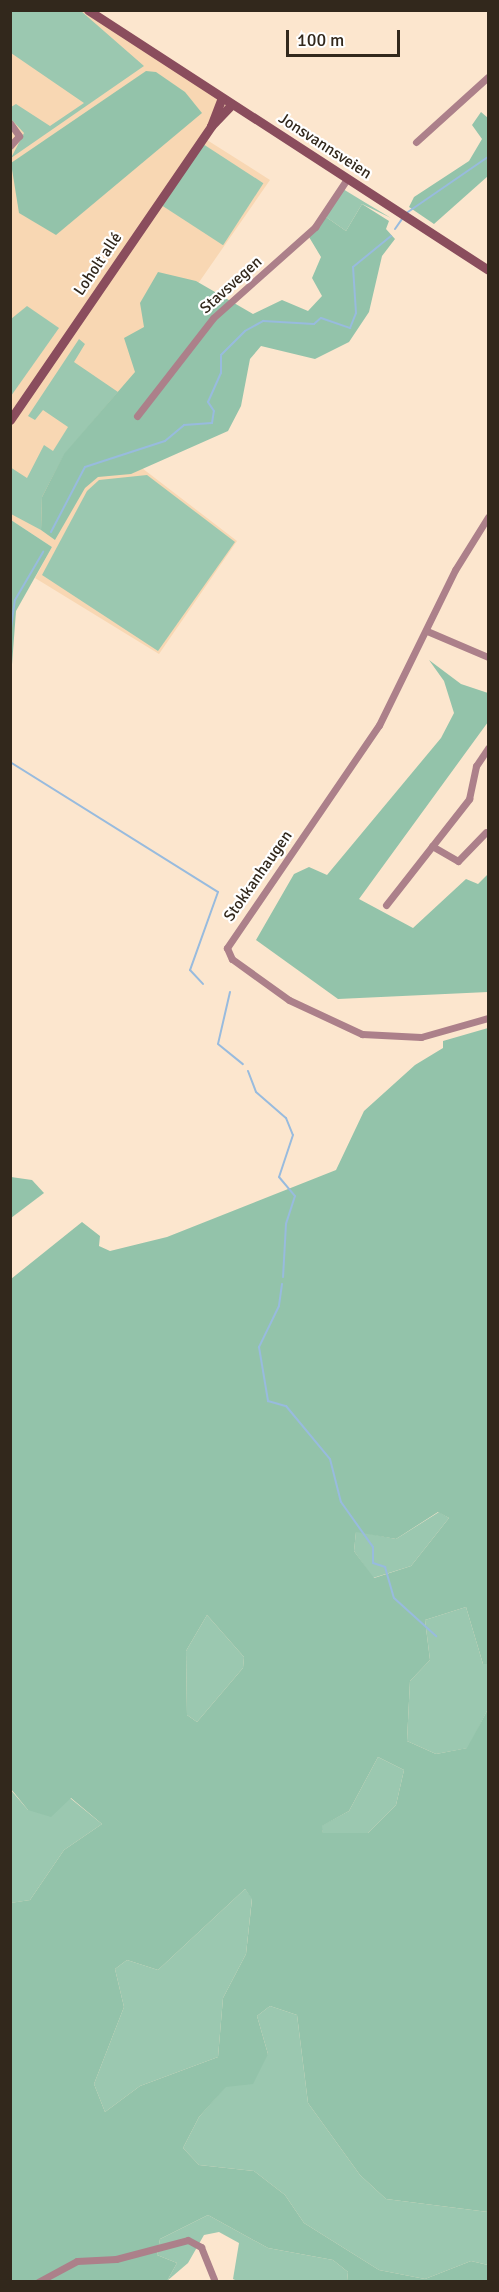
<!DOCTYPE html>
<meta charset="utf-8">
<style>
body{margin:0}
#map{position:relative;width:499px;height:2292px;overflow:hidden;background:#fce6ce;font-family:Signika,sans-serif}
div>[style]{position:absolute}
.built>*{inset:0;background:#f8d7b3}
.green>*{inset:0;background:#9bc8b0;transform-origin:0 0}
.forest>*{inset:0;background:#93c3aa}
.stream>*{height:2px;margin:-1px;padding:0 1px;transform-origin:1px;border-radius:1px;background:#98bbde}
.street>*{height:7px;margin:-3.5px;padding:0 3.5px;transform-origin:3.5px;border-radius:3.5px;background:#ac808a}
.secondary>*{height:9px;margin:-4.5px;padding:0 4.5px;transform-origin:4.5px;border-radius:4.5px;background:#8a4d5d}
span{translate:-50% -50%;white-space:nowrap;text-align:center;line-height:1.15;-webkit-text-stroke:4.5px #fff;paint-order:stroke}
.street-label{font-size:16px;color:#32281c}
.frame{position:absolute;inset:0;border:12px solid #32281c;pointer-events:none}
.scale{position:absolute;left:286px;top:30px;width:114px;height:27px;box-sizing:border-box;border:3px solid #32281c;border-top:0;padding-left:8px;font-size:18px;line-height:21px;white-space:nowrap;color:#32281c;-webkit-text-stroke:4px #fff;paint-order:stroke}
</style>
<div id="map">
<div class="built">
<div style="clip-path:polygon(10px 11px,94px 11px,232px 104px,207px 140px,270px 180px,95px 432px,237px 541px,159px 654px,35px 578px,52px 547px,11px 520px)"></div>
</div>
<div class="green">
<div style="clip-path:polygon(11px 10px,81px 11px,144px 66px,11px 158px,24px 133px,11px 119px,11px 107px,16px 104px,50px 126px,84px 103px,11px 53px)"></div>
<div style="left:203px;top:144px;width:72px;height:74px;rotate:33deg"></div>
<div style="clip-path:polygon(343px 189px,361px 200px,391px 218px,362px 204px,346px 231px,326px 217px)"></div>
<div style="clip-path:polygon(27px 306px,59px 328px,11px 396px,11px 319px)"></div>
<div style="clip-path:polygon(79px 339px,85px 344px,74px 362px,118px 392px,64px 455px,42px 497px,41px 530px,11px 514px,10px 467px,27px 478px,44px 445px,53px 451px,68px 427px,43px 410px,35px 420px,28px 416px)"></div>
<div style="clip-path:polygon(147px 475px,235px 542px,158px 651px,42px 575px,87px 491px,99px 480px)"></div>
<div style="clip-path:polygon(439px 1512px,449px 1518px,411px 1566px,373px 1578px,354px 1551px,356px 1531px,396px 1539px)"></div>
<div style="clip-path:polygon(466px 1607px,483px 1664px,488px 1664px,488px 1709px,468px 1748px,436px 1754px,407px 1741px,410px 1681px,430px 1660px,425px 1620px)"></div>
<div style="clip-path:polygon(207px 1615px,244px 1657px,243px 1668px,197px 1722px,187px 1715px,186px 1651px)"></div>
<div style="clip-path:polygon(378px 1757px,404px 1770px,396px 1805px,368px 1833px,323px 1833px,321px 1826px,349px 1811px)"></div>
<div style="clip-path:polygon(10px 1789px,28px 1810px,70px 1798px,102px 1824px,64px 1850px,30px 1900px,11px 1903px)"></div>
<div style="clip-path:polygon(245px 1889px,252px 1898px,246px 1954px,223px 1998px,218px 2057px,140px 2086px,105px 2112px,94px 2084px,124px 2007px,115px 1969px,127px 1960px,158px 1970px)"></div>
<div style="clip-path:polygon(270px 2006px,297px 2015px,308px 2103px,360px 2175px,386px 2199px,488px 2212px,488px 2265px,471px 2261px,425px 2279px,379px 2270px,304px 2223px,285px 2195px,254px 2171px,199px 2165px,183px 2148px,199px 2117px,226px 2086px,268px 2054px,257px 2016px)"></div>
<div style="clip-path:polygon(208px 2215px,268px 2248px,333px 2260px,348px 2272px,347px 2281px,237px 2281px,233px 2279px,239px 2243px,219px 2232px,204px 2235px,188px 2263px,167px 2281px,177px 2263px,157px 2255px,160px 2239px)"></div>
</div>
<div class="forest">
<div style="clip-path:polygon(146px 71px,156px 72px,185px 92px,202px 113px,56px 235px,19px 213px,11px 163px)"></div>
<div style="clip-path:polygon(481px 112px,488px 118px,488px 176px,434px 224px,409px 207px,414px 197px,469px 161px,482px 139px,472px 125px)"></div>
<div style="clip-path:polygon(362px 204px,389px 221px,386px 229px,395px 239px,382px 256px,369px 312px,349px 342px,315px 359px,261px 346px,250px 359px,241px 406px,228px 431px,131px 474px,98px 477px,85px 488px,55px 540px,41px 530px,42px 497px,64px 454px,135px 372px,124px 338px,144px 327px,140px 303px,158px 272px,196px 281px,253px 314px,282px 300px,308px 311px,322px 296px,312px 278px,321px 257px,309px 237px,326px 217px,346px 231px)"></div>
<div style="clip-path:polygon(11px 520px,52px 547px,16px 611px,11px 678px)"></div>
<div style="clip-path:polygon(429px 660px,461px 684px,488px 693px,488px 722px,359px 899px,413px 928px,466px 879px,478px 884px,488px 874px,488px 992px,338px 999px,256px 940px,294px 874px,309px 867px,327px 875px,441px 738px,454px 713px,444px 681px)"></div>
<div style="clip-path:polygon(evenodd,488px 1028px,488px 1664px,483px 1664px,466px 1607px,425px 1620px,430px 1660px,410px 1681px,407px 1741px,436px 1754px,467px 1748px,488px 1709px,488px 2212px,386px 2199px,360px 2175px,308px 2103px,297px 2015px,270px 2006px,257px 2016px,268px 2054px,253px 2084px,226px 2087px,199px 2117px,183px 2148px,199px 2165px,254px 2171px,285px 2195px,304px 2223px,379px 2270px,425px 2279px,471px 2261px,488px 2265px,488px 2281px,347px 2281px,348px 2272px,333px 2260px,268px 2248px,208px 2215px,160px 2239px,157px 2255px,177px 2263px,167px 2281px,11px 2281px,10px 1903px,30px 1900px,64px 1850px,102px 1824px,71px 1798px,51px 1817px,28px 1810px,11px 1789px,11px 1279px,82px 1222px,100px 1236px,99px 1246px,110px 1251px,167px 1237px,336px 1170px,364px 1111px,415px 1065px,443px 1048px,443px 1041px,488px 1028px,438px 1512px,449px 1518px,411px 1566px,374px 1578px,354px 1551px,356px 1532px,396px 1539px,438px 1512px,488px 1028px,207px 1615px,244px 1657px,243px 1668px,197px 1722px,187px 1715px,186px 1651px,207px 1615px,488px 1028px,378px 1757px,404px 1770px,396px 1805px,368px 1833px,323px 1833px,322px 1826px,349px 1811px,378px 1757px,488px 1028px,245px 1889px,252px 1899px,246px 1954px,223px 1998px,218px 2057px,140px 2086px,105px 2112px,94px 2084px,124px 2007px,115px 1969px,127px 1960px,158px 1970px,245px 1889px)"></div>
<div style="clip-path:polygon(11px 1177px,32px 1180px,44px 1193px,11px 1218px)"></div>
</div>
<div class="stream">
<div style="left:405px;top:214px;width:101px;rotate:-34.5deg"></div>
<div style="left:395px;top:229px;width:12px;rotate:-55deg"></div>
<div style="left:51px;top:532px;width:73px;rotate:-62.4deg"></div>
<div style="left:85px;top:467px;width:84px;rotate:-18deg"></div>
<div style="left:165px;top:441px;width:25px;rotate:-40deg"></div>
<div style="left:184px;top:425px;width:28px;rotate:-4deg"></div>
<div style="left:212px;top:423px;width:12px;rotate:-81deg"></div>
<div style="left:214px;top:411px;width:11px;rotate:-124deg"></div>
<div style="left:208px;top:402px;width:32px;rotate:-66deg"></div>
<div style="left:221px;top:373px;width:18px;rotate:-90deg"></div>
<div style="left:221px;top:355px;width:34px;rotate:-45deg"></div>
<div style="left:245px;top:331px;width:21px;rotate:-29deg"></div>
<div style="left:263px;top:321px;width:51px;rotate:3.4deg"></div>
<div style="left:314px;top:324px;width:9px;rotate:-41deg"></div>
<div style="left:321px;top:318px;width:31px;rotate:19deg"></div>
<div style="left:350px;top:328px;width:16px;rotate:-68deg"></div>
<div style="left:356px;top:313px;width:46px;rotate:-93.7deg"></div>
<div style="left:353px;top:267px;width:49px;rotate:-39.2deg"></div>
<div style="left:10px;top:635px;width:35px;rotate:-82deg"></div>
<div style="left:15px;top:600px;width:56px;rotate:-59.7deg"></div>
<div style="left:10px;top:762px;width:245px;rotate:32deg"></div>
<div style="left:218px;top:892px;width:83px;rotate:109.7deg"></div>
<div style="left:190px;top:970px;width:19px;rotate:47deg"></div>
<div style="left:230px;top:992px;width:53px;rotate:103deg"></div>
<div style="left:218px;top:1044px;width:32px;rotate:39deg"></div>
<div style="left:248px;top:1071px;width:22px;rotate:69deg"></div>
<div style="left:256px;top:1092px;width:40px;rotate:41deg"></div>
<div style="left:286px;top:1118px;width:18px;rotate:68deg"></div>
<div style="left:293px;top:1135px;width:44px;rotate:108.4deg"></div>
<div style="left:279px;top:1177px;width:25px;rotate:50deg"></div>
<div style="left:295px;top:1196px;width:29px;rotate:108deg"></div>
<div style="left:286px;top:1224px;width:53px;rotate:93.2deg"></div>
<div style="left:282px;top:1284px;width:22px;rotate:98deg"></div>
<div style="left:279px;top:1306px;width:46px;rotate:116deg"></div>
<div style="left:259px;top:1347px;width:55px;rotate:80.5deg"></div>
<div style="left:268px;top:1401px;width:19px;rotate:16deg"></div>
<div style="left:286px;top:1406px;width:69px;rotate:50.3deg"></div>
<div style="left:330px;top:1459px;width:44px;rotate:75.7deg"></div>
<div style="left:341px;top:1502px;width:55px;rotate:54.6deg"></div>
<div style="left:373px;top:1547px;width:16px;rotate:90deg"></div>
<div style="left:373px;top:1563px;width:13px;rotate:18deg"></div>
<div style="left:385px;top:1567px;width:32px;rotate:74deg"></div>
<div style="left:394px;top:1598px;width:57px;rotate:42.1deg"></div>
</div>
<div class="street">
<div style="left:10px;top:123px;width:16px;rotate:55deg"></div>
<div style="left:19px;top:136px;width:13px;rotate:132deg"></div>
<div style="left:416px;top:142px;width:97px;rotate:-42.1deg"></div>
<div style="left:137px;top:416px;width:124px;rotate:-52.2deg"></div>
<div style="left:213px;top:318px;width:137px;rotate:-41.7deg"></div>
<div style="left:315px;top:227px;width:58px;rotate:-56.3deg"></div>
<div style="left:488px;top:517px;width:62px;rotate:121.9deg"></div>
<div style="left:455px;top:570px;width:173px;rotate:116.1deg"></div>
<div style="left:379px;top:725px;width:270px;rotate:124.3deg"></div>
<div style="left:227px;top:948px;width:12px;rotate:66deg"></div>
<div style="left:232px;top:959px;width:70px;rotate:35.7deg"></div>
<div style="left:289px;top:1000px;width:81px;rotate:25deg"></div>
<div style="left:362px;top:1034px;width:59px;rotate:2.9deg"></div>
<div style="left:421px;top:1037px;width:70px;rotate:-15.8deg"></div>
<div style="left:427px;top:631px;width:66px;rotate:23.1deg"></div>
<div style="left:432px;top:846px;width:30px;rotate:30deg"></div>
<div style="left:458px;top:861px;width:40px;rotate:-46deg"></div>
<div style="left:386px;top:905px;width:135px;rotate:-51.9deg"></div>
<div style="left:469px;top:799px;width:34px;rotate:-78deg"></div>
<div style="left:476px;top:766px;width:22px;rotate:-56deg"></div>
<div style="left:38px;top:2282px;width:44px;rotate:-28.3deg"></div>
<div style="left:77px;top:2261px;width:39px;rotate:-3deg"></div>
<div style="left:116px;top:2259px;width:74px;rotate:-14.8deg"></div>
<div style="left:188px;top:2240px;width:15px;rotate:28deg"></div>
<div style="left:201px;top:2247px;width:35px;rotate:68deg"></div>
</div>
<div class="secondary">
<div style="left:88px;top:10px;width:477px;rotate:33deg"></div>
<div style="left:211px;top:126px;width:30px;rotate:-69deg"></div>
<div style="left:10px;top:420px;width:356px;rotate:-55.6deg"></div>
<div style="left:211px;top:126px;width:30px;rotate:-46deg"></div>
</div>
<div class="street-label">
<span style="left:325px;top:146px;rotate:33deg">Jonsvannsveien</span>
<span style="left:98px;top:264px;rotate:-56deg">Loholt allé</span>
<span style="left:231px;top:285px;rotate:-42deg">Stavsvegen</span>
<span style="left:258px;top:876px;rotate:-55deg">Stokkanhaugen</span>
</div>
<div class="frame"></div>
<div class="scale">100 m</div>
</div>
